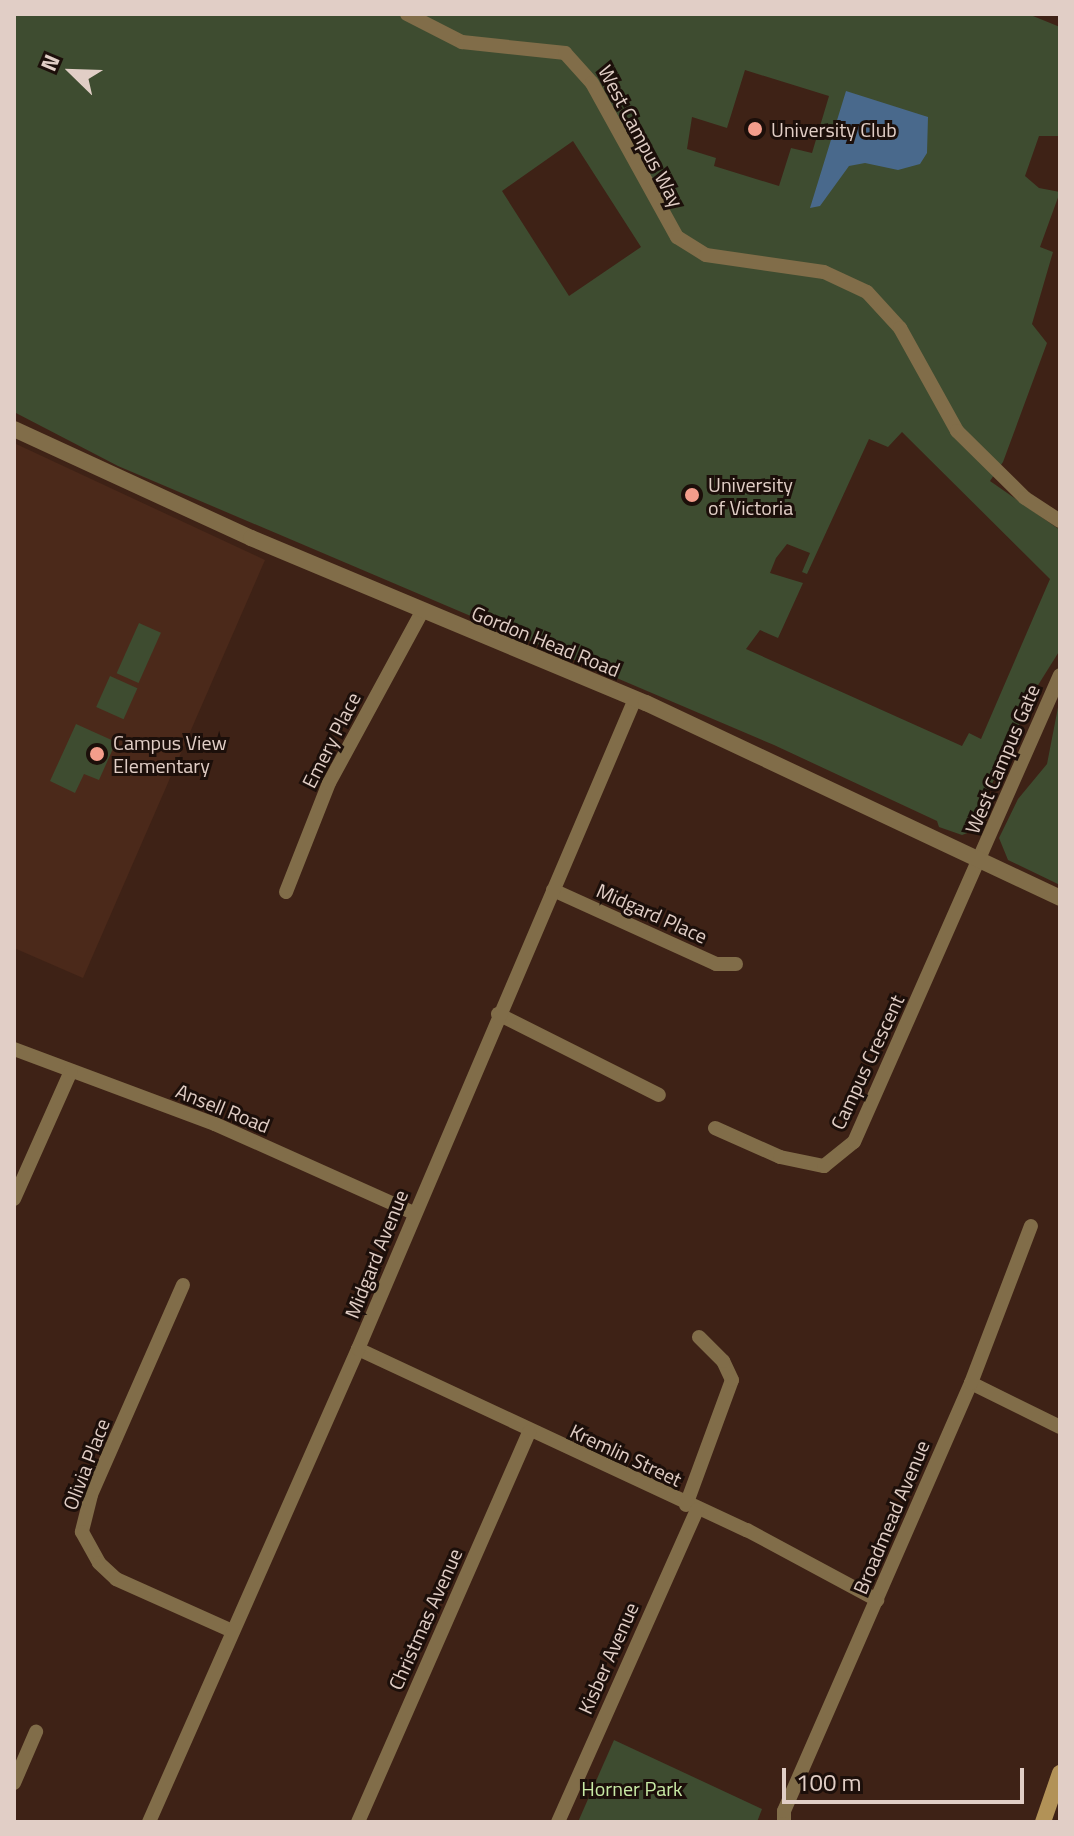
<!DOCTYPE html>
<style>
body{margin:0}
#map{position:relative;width:1074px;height:1836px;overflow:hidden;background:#3e2216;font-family:"Titillium Web",sans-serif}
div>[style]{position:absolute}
.built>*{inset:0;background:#4b291a}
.green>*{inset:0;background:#3e4c30;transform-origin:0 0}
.water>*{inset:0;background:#49698c}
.minor>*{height:14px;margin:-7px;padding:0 7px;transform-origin:7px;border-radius:7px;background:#816d49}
.tertiary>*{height:16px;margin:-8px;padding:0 8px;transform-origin:8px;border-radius:8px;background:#816d49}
.secondary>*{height:16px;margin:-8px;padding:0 8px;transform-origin:8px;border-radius:8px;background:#b29257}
.dots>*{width:22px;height:22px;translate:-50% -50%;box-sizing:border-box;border:4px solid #1c0f0a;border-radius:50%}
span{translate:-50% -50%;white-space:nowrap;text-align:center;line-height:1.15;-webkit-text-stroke:6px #1c0f0a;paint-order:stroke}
.poi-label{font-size:20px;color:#e1cec6}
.left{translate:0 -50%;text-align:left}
.street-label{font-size:20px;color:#e1cec6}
.park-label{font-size:20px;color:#c8eaa5}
.frame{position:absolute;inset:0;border:16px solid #e1cec6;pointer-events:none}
.north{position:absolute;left:32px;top:32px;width:80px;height:80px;-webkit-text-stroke:6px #1c0f0a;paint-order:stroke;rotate:293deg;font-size:22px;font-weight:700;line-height:32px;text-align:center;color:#e1cec6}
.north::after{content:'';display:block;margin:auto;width:28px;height:36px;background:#e1cec6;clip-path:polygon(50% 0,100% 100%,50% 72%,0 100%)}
.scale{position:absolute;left:782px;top:1768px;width:242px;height:36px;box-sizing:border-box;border:4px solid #e1cec6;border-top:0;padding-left:10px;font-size:24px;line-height:28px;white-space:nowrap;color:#e1cec6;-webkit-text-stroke:6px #1c0f0a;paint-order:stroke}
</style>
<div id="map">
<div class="built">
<div style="clip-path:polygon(14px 443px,265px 560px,83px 978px,14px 948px)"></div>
</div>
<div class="green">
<div style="clip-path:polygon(evenodd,14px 14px,1028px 14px,1060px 27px,1060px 136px,1039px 136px,1025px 176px,1039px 188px,1060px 192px,1040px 247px,1053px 252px,1032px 324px,1047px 343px,1003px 462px,990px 481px,1060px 530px,1060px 650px,1035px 690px,970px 832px,962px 835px,939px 827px,937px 821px,774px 745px,118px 466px,14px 412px,14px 14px,745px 70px,829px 96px,812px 153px,791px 148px,779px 186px,714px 166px,716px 158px,687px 149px,692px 117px,727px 128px,745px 70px,14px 14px,573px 141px,641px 247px,569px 296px,502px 191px,573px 141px,14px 14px,902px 432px,1050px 579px,981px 739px,969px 733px,962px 746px,746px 649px,760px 630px,778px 638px,803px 583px,770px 573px,776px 558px,787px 544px,810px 553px,802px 572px,807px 574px,869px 439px,888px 447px,902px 432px)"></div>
<div style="left:139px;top:623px;width:24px;height:55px;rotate:24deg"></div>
<div style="left:110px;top:676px;width:30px;height:34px;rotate:24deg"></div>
<div style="clip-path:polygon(1060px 697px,1060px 885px,1008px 860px,999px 838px,1018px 799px,1047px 764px)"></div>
<div style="clip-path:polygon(76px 724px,116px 742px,99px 780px,84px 774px,75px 793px,50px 781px)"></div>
<div style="clip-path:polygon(614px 1740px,762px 1809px,757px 1822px,578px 1822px)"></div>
</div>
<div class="water">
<div style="clip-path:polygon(846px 91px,928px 117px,927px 153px,920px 164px,898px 170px,865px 163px,849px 166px,820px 206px,810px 208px)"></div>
</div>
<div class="minor">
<div style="left:407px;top:14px;width:62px;rotate:27deg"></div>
<div style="left:462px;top:42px;width:104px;rotate:6.1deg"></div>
<div style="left:565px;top:53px;width:40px;rotate:48deg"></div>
<div style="left:592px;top:83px;width:176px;rotate:61.1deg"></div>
<div style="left:677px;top:237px;width:34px;rotate:32deg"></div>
<div style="left:706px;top:255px;width:119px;rotate:8.2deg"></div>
<div style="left:824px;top:272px;width:47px;rotate:24.9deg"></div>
<div style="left:867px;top:292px;width:49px;rotate:47.5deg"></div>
<div style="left:900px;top:328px;width:118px;rotate:61deg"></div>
<div style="left:957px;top:431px;width:95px;rotate:44.6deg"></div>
<div style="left:1025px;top:498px;width:42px;rotate:33.3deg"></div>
<div style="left:553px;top:890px;width:179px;rotate:24.4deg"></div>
<div style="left:716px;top:964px;width:20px"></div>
<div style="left:286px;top:892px;width:117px;rotate:-68.5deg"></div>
<div style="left:329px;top:783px;width:195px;rotate:-61.5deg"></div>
<div style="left:498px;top:1014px;width:180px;rotate:26.7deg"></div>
<div style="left:14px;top:1049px;width:215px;rotate:20.5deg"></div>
<div style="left:215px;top:1124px;width:218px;rotate:24.1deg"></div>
<div style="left:715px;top:1128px;width:71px;rotate:24deg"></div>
<div style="left:780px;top:1157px;width:45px;rotate:11.6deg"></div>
<div style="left:824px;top:1166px;width:38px;rotate:-39deg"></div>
<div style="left:854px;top:1142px;width:510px;rotate:-66.2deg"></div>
<div style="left:14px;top:1199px;width:140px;rotate:-66deg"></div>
<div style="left:183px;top:1285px;width:229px;rotate:113.7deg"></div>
<div style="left:91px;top:1495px;width:38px;rotate:104deg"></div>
<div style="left:82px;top:1532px;width:35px;rotate:61deg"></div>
<div style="left:99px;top:1563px;width:23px;rotate:43deg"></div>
<div style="left:116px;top:1579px;width:127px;rotate:24.1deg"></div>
<div style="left:358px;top:1349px;width:429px;rotate:25deg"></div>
<div style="left:747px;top:1530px;width:148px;rotate:28.3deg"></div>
<div style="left:971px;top:1383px;width:99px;rotate:26.3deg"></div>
<div style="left:686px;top:1505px;width:133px;rotate:-69.8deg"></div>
<div style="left:732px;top:1380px;width:21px;rotate:-115deg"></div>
<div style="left:723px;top:1361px;width:34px;rotate:-135deg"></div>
<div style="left:14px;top:1783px;width:56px;rotate:-66.7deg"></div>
<div style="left:149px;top:1822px;width:517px;rotate:-66.16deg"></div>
<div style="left:358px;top:1349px;width:707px;rotate:-66.92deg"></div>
<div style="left:358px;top:1822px;width:426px;rotate:-66.3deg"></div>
<div style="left:558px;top:1822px;width:342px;rotate:-66deg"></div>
<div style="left:784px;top:1822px;width:11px;rotate:-90deg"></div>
<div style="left:784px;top:1811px;width:467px;rotate:-66.4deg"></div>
<div style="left:971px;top:1383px;width:168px;rotate:-69.1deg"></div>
</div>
<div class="tertiary">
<div style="left:14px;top:429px;width:261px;rotate:24.7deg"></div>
<div style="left:251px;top:538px;width:428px;rotate:22.7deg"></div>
<div style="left:646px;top:703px;width:458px;rotate:25.2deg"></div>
</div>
<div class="secondary">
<div style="left:1043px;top:1822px;width:52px;rotate:-70.9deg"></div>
</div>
<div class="dots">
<div style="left:755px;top:129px;background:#f49d8b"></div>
<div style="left:692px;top:495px;background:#f49d8b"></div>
<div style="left:97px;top:754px;background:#f49d8b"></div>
</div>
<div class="poi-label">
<span class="left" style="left:771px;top:129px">University Club</span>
<span class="left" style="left:708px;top:496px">University<br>of Victoria</span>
<span class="left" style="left:113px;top:754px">Campus View<br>Elementary</span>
</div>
<div class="street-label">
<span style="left:641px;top:136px;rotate:62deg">West Campus Way</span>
<span style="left:546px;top:641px;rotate:22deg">Gordon Head Road</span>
<span style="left:331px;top:740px;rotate:-63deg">Emery Place</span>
<span style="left:1002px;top:759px;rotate:-67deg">West Campus Gate</span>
<span style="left:652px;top:913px;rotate:24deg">Midgard Place</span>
<span style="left:867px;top:1062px;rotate:-65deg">Campus Crescent</span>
<span style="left:223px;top:1108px;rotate:22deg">Ansell Road</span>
<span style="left:376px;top:1254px;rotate:-68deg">Midgard Avenue</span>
<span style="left:626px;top:1455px;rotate:25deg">Kremlin Street</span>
<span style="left:86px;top:1464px;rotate:-69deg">Olivia Place</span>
<span style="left:891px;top:1517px;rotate:-67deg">Broadmead Avenue</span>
<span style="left:425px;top:1619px;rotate:-66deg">Christmas Avenue</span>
<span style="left:608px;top:1658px;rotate:-66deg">Kisber Avenue</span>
</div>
<div class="park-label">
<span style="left:632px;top:1788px">Horner Park</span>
</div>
<div class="frame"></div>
<div class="north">N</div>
<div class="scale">100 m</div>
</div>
